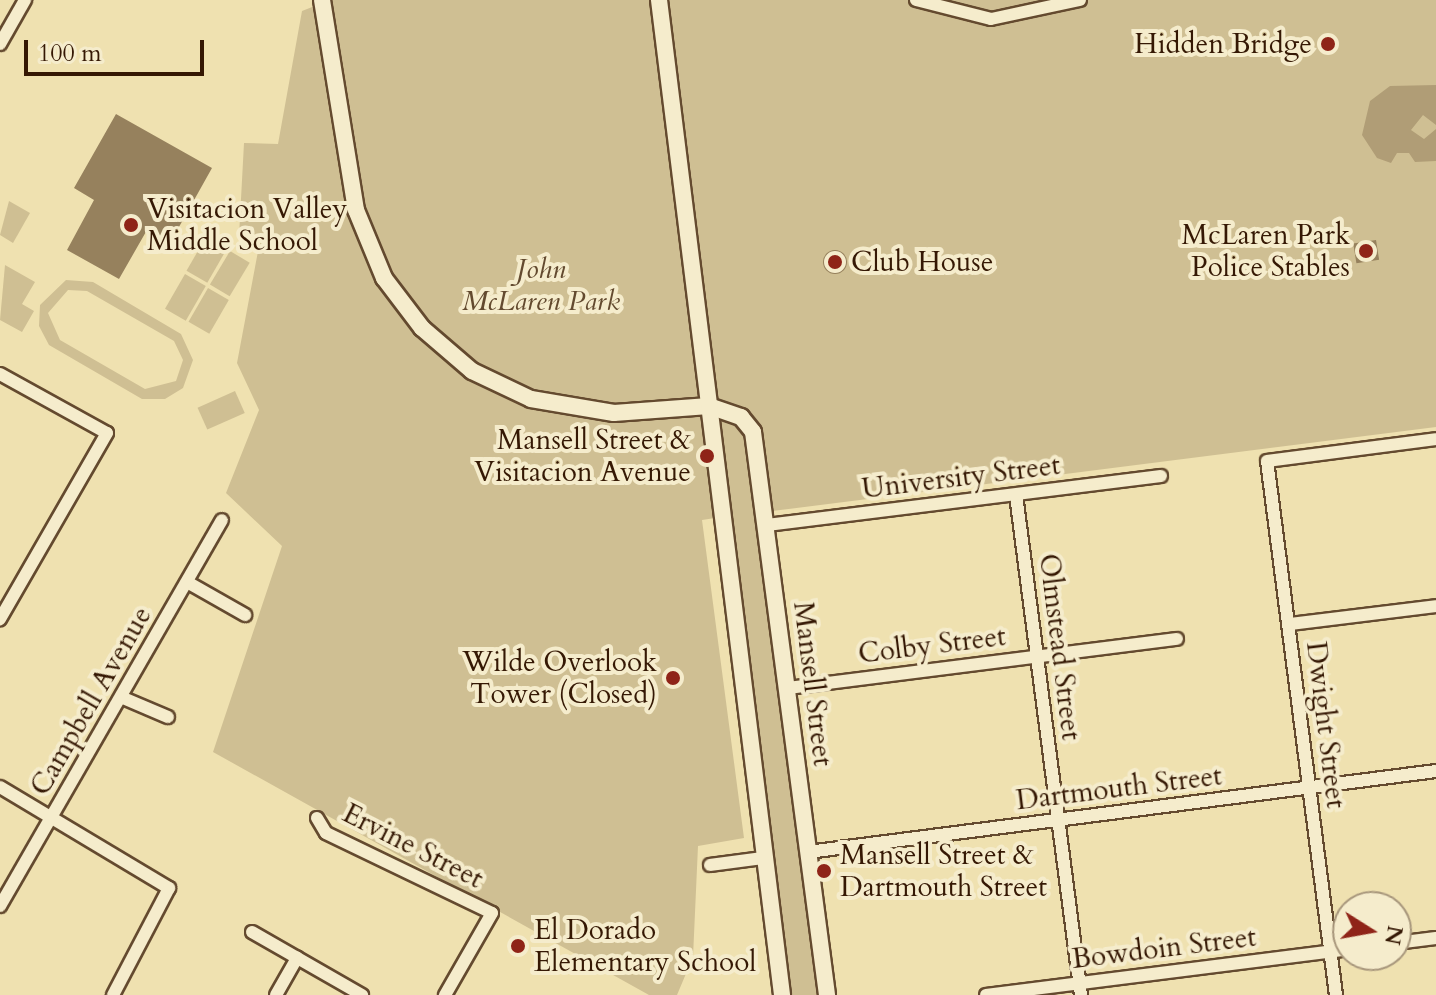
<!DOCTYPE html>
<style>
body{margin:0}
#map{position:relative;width:1436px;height:995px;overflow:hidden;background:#efe1b0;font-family:Cardo,serif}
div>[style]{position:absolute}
.green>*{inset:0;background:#cfbf93;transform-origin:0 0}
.water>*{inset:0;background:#b09d76}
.building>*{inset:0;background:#96815d;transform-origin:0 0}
.round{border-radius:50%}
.roads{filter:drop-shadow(2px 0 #644a2f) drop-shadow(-2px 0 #644a2f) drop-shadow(0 2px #644a2f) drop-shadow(0 -2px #644a2f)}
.minor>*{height:12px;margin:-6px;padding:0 6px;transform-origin:6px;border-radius:6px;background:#f5eccc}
.tertiary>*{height:16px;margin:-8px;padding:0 8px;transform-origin:8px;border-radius:8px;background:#f5eccc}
.dots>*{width:22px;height:22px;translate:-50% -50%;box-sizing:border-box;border:4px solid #f5eccc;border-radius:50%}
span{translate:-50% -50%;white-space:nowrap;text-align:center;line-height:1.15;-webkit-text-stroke:8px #f5eccc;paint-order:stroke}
.poi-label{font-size:28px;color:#351804}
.right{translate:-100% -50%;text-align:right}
.left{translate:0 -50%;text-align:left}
.park-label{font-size:28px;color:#634a2f;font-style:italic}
.street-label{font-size:28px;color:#351804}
.north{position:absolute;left:1332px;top:891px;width:80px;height:80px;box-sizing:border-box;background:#f5eccc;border:2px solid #a8977c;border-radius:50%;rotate:101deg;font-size:22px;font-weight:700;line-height:32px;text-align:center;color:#351804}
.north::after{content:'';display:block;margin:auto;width:28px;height:36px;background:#8f2418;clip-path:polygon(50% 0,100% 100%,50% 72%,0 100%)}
.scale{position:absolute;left:24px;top:40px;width:180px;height:36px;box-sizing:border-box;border:4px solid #351804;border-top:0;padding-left:10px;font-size:24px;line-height:28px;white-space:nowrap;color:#351804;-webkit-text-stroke:6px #f5eccc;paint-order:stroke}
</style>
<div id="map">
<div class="green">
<div style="clip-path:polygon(330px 0,1436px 0,1436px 427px,757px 513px,818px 995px,789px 995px,728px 516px,702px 520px,744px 838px,698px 846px,693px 957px,677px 995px,649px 995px,213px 752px,282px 546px,226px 493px,259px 410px,237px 363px,259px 246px,239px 236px,244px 143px,278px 144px,302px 11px)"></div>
<div style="clip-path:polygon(9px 201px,30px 213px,13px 243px,0 235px)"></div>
<div style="left:206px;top:237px;width:24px;height:39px;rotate:30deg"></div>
<div style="left:230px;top:251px;width:23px;height:39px;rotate:31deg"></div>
<div style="clip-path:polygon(5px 265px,35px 282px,22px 304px,34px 311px,22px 332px,0 320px)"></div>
<div style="left:185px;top:274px;width:24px;height:40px;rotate:30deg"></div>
<div style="clip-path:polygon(evenodd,66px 280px,93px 282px,181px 334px,193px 360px,183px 388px,165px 399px,142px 399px,49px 345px,39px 326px,40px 305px,66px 280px,68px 290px,87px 291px,174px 341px,183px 360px,176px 381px,145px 389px,60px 340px,48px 313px,68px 290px)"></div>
<div style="left:208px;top:288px;width:24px;height:39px;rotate:30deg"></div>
<div style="left:235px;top:391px;width:24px;height:41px;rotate:66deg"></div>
</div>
<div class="water">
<div style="clip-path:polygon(1436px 85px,1436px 125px,1423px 115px,1411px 130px,1424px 139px,1436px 129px,1436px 161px,1415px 162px,1409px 153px,1397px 153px,1391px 163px,1377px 158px,1362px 135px,1370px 101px,1390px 86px)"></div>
</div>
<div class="building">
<div style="clip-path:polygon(116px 114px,212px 168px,170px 243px,147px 230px,119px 279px,67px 250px,94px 200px,74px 188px)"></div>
<div style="left:1376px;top:240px;width:20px;height:23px;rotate:81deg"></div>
<div class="round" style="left:823px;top:250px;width:24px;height:24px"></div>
</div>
<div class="roads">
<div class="minor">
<div style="left:916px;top:0;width:77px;rotate:14.2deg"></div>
<div style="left:991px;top:19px;width:91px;rotate:-12.1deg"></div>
<div style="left:0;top:44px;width:51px;rotate:-60.4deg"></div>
<div style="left:0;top:374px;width:122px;rotate:28.9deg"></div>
<div style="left:107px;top:433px;width:215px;rotate:119.9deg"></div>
<div style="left:1016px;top:495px;width:504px;rotate:82.59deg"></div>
<div style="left:767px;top:525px;width:397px;rotate:-7.1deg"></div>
<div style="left:187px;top:582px;width:67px;rotate:29.6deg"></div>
<div style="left:1290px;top:624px;width:147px;rotate:-7deg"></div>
<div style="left:788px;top:688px;width:392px;rotate:-7.2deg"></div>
<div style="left:121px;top:697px;width:51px;rotate:23.1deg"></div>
<div style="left:0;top:787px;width:197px;rotate:30.9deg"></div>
<div style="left:169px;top:888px;width:121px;rotate:117.6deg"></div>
<div style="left:317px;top:818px;width:17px;rotate:59deg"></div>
<div style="left:326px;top:833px;width:184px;rotate:25.7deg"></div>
<div style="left:492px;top:913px;width:95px;rotate:119.8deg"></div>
<div style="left:808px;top:852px;width:633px;rotate:-7.35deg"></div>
<div style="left:710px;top:865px;width:53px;rotate:-7.5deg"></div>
<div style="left:0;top:906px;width:445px;rotate:-60.1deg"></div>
<div style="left:252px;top:932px;width:127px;rotate:29.8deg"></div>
<div style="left:1396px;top:943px;width:40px;rotate:-7.1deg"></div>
<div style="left:276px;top:995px;width:43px;rotate:-60.4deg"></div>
<div style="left:986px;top:995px;width:365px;rotate:-7.2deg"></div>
<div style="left:1336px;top:995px;width:538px;rotate:-97.36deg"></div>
<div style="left:1267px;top:461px;width:170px;rotate:-7.4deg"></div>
</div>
<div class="tertiary">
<div style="left:322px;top:0;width:213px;rotate:80.8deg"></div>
<div style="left:356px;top:210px;width:74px;rotate:67.6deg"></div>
<div style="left:384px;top:278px;width:63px;rotate:52.8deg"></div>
<div style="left:422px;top:328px;width:66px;rotate:40.7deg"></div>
<div style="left:472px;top:371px;width:65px;rotate:25.4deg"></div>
<div style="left:531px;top:399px;width:84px;rotate:9.6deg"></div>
<div style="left:614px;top:413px;width:95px;rotate:-4.2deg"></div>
<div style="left:709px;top:406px;width:34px;rotate:19deg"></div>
<div style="left:741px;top:417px;width:19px;rotate:51deg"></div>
<div style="left:753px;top:432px;width:568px;rotate:82.51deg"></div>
<div style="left:659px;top:0;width:1003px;rotate:82.95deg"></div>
</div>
</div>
<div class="dots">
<div style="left:1328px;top:44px;background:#8f2418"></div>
<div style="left:131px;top:225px;background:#8f2418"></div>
<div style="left:1366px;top:251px;background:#8f2418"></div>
<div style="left:835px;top:262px;background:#8f2418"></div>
<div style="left:707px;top:456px;background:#8f2418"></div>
<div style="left:673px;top:678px;background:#8f2418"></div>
<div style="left:824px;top:871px;background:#8f2418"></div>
<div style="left:518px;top:946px;background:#8f2418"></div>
</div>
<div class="poi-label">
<span class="right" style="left:1312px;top:44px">Hidden Bridge</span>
<span class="left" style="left:147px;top:225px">Visitacion Valley<br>Middle School</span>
<span class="right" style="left:1350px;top:251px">McLaren Park<br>Police Stables</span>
<span class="left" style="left:851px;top:262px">Club House</span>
<span class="right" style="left:691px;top:456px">Mansell Street &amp;<br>Visitacion Avenue</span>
<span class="right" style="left:657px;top:678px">Wilde Overlook<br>Tower (Closed)</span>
<span class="left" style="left:840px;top:871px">Mansell Street &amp;<br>Dartmouth Street</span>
<span class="left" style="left:534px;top:946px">El Dorado<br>Elementary School</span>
</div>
<div class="park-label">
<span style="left:541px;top:285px">John<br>McLaren Park</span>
</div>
<div class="street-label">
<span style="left:961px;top:477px;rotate:-7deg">University Street</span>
<span style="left:932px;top:645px;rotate:-7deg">Colby Street</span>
<span style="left:1060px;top:647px;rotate:83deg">Olmstead Street</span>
<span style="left:813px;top:684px;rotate:83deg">Mansell Street</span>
<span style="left:91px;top:701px;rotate:-60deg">Campbell Avenue</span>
<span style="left:1326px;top:725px;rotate:83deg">Dwight Street</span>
<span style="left:1119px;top:788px;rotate:-7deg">Dartmouth Street</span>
<span style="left:413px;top:846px;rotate:27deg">Ervine Street</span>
<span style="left:1164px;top:948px;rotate:-7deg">Bowdoin Street</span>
</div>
<div class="north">N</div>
<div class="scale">100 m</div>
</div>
